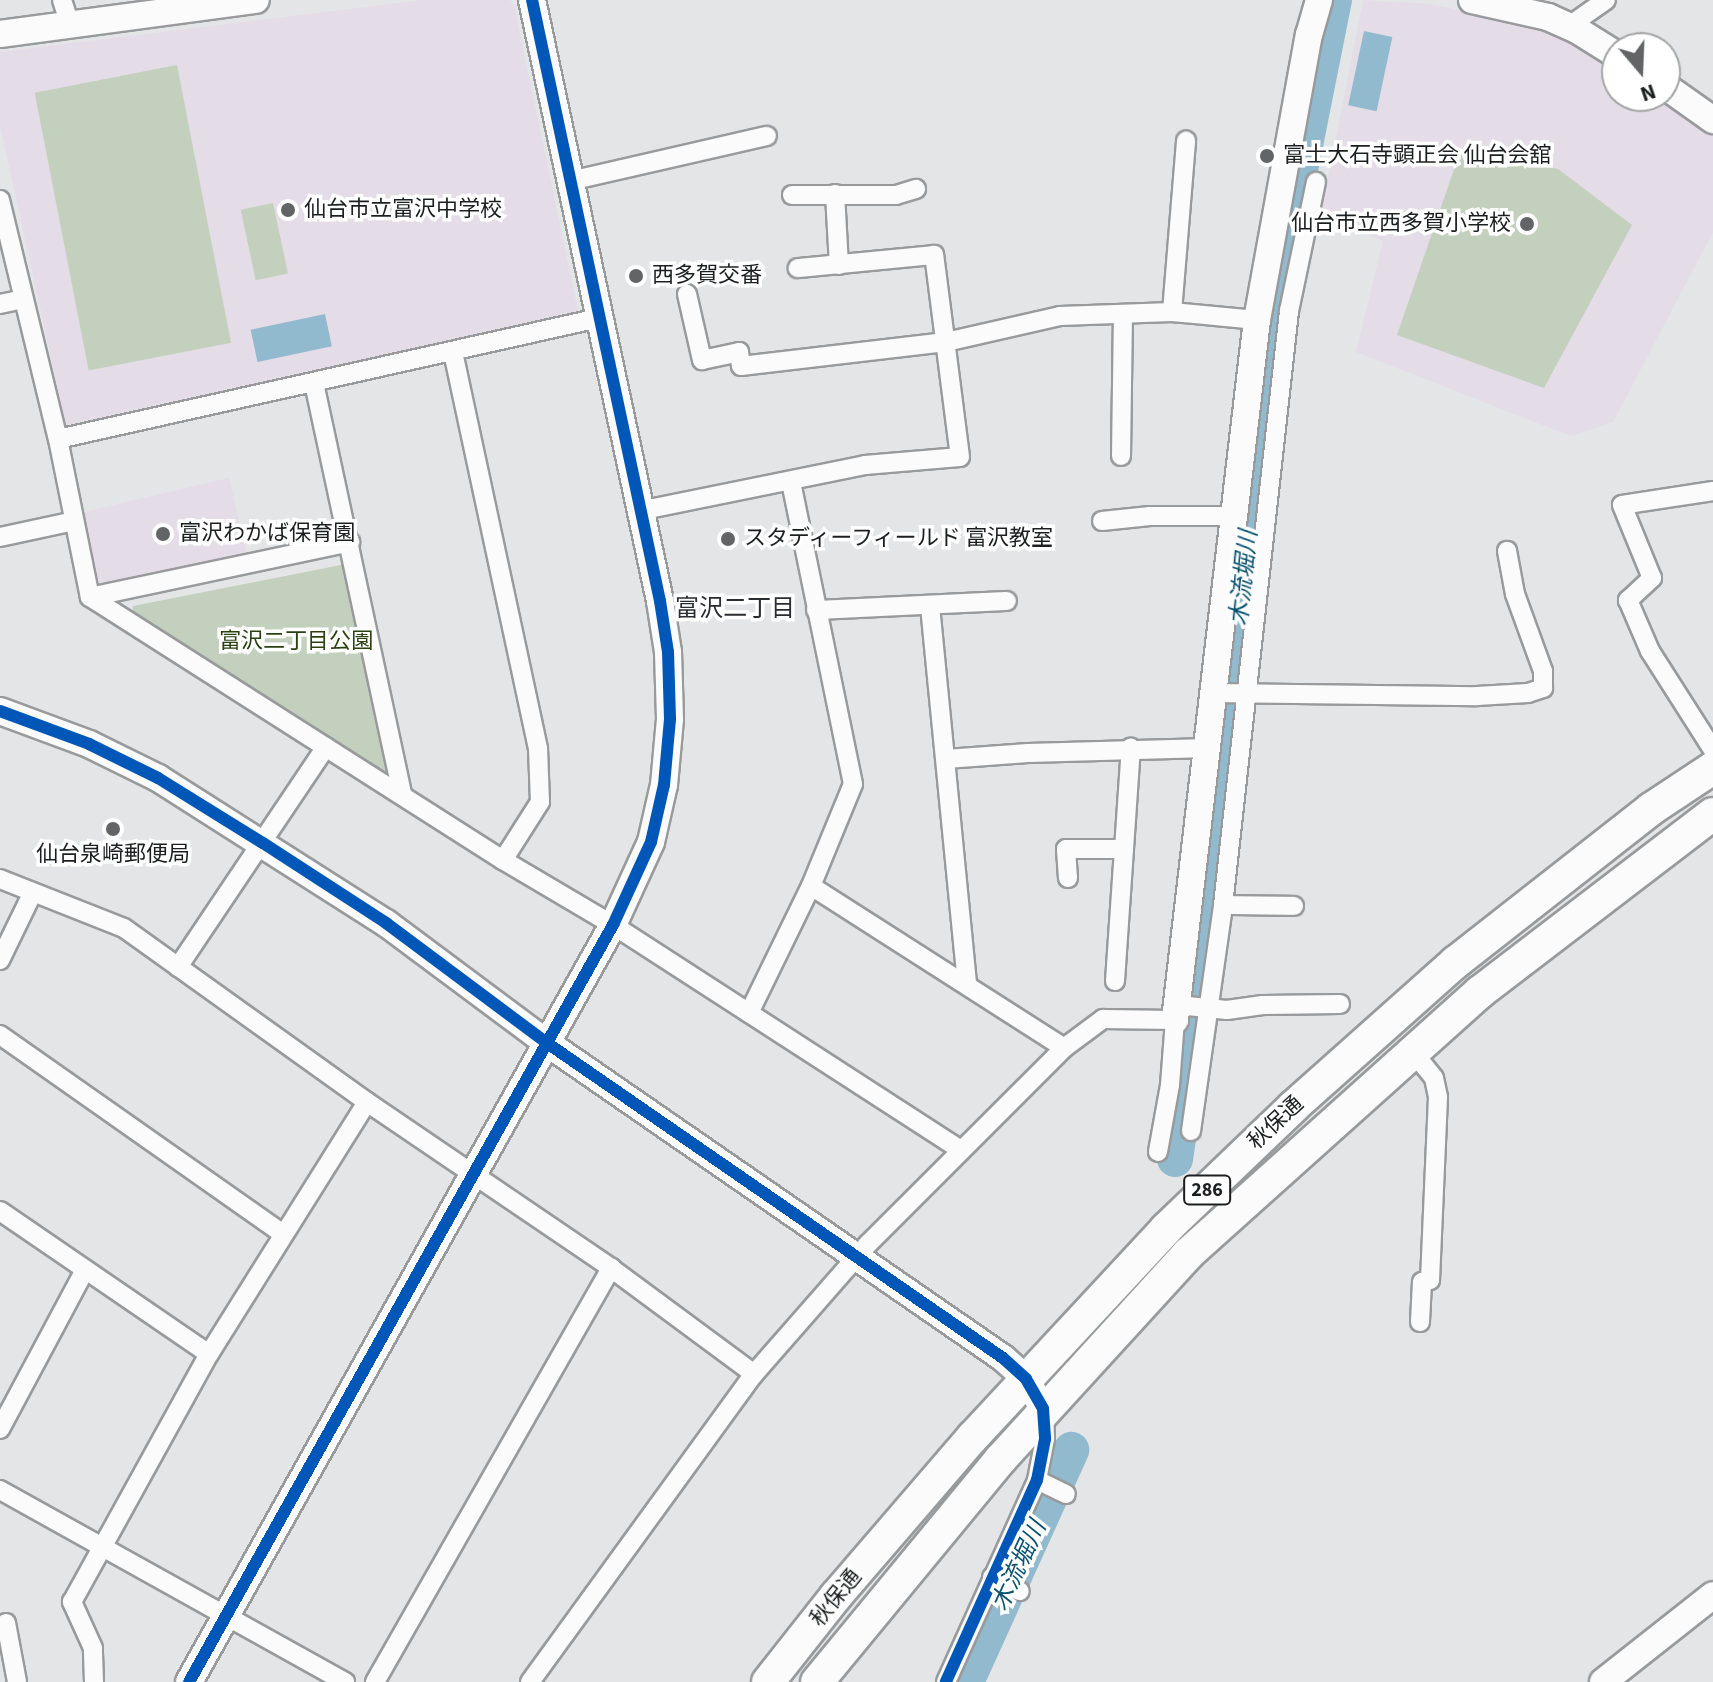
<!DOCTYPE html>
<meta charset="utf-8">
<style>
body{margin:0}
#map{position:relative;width:1713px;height:1682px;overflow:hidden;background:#e3e5e7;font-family:"Source Sans 3","Noto Sans JP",sans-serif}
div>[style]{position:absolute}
.education>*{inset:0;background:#e4dce7}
.green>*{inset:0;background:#c3d0bd;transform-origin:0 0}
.water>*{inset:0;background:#92bace;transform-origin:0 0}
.river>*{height:36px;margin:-18px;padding:0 18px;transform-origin:18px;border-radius:18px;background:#92bace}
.roads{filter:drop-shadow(2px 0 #989a9c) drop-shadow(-2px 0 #989a9c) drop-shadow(0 2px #989a9c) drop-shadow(0 -2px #989a9c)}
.street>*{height:18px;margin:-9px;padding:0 9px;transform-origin:9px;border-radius:9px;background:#fbfbfb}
.secondary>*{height:26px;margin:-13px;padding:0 13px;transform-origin:13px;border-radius:13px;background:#fbfbfb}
.highway>*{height:32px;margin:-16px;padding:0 16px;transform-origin:16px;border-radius:16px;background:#fbfbfb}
.cycleway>*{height:12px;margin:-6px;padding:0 6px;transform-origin:6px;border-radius:6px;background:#0057b8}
.dots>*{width:22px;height:22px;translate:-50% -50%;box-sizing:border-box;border:4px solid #fff;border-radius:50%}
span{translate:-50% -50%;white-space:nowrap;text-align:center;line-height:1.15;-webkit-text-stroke:7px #fff;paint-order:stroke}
.shield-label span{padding:2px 6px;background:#fff;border:2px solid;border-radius:6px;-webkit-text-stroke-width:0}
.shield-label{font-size:20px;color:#1c1e1f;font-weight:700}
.poi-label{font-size:22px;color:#1c1e1f}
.left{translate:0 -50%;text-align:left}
.right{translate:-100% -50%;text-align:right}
.park-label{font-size:22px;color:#294210}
.street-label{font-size:22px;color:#1c1e1f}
.water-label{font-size:24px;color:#085270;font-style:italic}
.neighbourhood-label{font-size:24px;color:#2a2d30}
.north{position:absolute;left:1601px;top:32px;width:80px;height:80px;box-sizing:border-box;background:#fff;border:2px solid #a4a5a5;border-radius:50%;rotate:161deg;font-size:22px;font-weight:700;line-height:32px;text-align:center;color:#1c1e1f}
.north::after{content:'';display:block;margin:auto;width:28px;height:36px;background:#626465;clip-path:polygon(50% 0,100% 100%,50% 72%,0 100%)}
</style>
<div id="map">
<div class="education">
<div style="clip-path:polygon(423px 0,510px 0,514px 6px,578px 311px,66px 425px,0 125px,0 52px)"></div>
<div style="clip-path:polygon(1363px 0,1429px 4px,1544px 27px,1617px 71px,1617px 96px,1658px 96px,1713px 135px,1713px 232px,1613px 422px,1571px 436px,1356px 352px,1383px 241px,1321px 215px)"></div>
<div style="clip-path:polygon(229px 478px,247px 556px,106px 586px,95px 578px,80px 513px)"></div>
</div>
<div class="green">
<div style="left:177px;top:65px;width:283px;height:145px;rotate:79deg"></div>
<div style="clip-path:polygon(1461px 149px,1558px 169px,1632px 225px,1544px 388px,1397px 335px)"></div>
<div style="left:273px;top:203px;width:72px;height:33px;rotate:78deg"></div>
<div style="clip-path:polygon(346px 564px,393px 774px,387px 779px,132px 616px,133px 606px)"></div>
</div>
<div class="water">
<div style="left:1364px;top:31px;width:29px;height:76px;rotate:12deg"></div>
<div style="left:325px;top:314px;width:33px;height:76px;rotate:78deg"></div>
</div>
<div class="river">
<div style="left:1175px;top:1159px;width:144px;rotate:-81.6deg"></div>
<div style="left:1196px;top:1017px;width:675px;rotate:-83.71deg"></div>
<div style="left:1270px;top:346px;width:143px;rotate:-80.7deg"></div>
<div style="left:1293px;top:205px;width:209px;rotate:-78.7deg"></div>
<div style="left:966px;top:1682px;width:255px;rotate:-65.6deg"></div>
</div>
<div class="roads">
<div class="street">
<div style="left:62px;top:0;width:25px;rotate:72deg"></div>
<div style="left:1569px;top:26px;width:45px;rotate:-35.1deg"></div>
<div style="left:570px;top:181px;width:202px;rotate:-12.9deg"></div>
<div style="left:835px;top:194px;width:71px;rotate:86.8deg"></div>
<div style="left:792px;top:195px;width:104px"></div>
<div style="left:896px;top:195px;width:21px;rotate:-17deg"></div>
<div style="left:0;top:200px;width:246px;rotate:76.4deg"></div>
<div style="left:58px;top:439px;width:161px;rotate:78.6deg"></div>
<div style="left:90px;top:597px;width:490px;rotate:32.5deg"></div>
<div style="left:503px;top:860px;width:128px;rotate:30.6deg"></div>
<div style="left:613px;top:925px;width:414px;rotate:32.9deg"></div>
<div style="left:687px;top:294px;width:68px;rotate:77.2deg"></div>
<div style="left:702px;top:360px;width:38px;rotate:-12deg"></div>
<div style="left:739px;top:352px;width:14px;rotate:82deg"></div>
<div style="left:741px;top:366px;width:206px;rotate:-6.7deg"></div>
<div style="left:946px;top:342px;width:117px;rotate:-12.8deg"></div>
<div style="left:1060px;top:316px;width:112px;rotate:-2deg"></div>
<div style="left:1172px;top:312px;width:85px;rotate:5.4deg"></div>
<div style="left:0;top:304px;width:24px;rotate:-12deg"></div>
<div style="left:1172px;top:312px;width:172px;rotate:-85.3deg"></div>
<div style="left:453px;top:352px;width:405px;rotate:77.9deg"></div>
<div style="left:538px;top:748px;width:54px;rotate:87.9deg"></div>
<div style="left:540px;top:802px;width:69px;rotate:122.5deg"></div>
<div style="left:314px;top:383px;width:420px;rotate:77.9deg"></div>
<div style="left:58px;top:439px;width:554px;rotate:-12.61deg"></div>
<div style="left:1121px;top:456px;width:141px;rotate:-89.2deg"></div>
<div style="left:1713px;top:491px;width:92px;rotate:171.3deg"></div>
<div style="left:1622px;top:505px;width:79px;rotate:67.7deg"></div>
<div style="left:1652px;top:578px;width:33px;rotate:137deg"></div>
<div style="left:1628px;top:600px;width:56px;rotate:66.7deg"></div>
<div style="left:1650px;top:651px;width:117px;rotate:57.5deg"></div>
<div style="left:639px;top:511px;width:231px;rotate:-11.5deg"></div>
<div style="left:865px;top:465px;width:95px;rotate:-4.8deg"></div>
<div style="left:960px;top:457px;width:204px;rotate:-97.3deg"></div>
<div style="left:934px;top:255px;width:137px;rotate:174.5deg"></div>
<div style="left:1102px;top:521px;width:48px;rotate:-5.9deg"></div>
<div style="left:1150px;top:516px;width:84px"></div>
<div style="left:0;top:537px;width:76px;rotate:-12.2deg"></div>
<div style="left:90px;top:597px;width:266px;rotate:-11.9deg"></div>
<div style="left:930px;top:606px;width:380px;rotate:84.4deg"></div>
<div style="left:816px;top:610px;width:191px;rotate:-2.7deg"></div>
<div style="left:1214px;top:693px;width:263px;rotate:0.7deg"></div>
<div style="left:1477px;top:696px;width:51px;rotate:-3.4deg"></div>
<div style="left:1528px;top:693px;width:16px;rotate:-18deg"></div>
<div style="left:1543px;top:688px;width:17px;rotate:-90deg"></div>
<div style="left:1543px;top:671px;width:82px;rotate:-110deg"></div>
<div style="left:1515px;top:594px;width:44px;rotate:-100.5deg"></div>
<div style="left:946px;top:759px;width:82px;rotate:-4.2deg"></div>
<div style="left:1028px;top:753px;width:181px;rotate:-1.6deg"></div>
<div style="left:1068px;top:878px;width:29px;rotate:-94deg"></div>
<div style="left:1066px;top:849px;width:58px"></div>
<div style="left:0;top:879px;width:133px;rotate:21.6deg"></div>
<div style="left:124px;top:928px;width:299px;rotate:35.6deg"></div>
<div style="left:367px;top:1102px;width:295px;rotate:34.2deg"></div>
<div style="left:611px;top:1268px;width:178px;rotate:36.5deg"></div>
<div style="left:811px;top:886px;width:300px;rotate:32.6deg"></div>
<div style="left:1223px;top:905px;width:71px;rotate:0.8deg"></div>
<div style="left:0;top:960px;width:73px;rotate:-64.1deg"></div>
<div style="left:178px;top:967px;width:265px;rotate:-56.1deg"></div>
<div style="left:1115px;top:981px;width:234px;rotate:-86.1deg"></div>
<div style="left:1178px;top:1005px;width:49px;rotate:5.8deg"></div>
<div style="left:1227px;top:1010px;width:36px;rotate:-8deg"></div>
<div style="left:1263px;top:1005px;width:77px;rotate:-0.7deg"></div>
<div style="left:749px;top:1013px;width:141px;rotate:-64deg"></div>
<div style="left:811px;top:886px;width:110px;rotate:-67.6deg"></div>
<div style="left:853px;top:784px;width:309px;rotate:-101.6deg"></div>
<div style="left:0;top:1035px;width:345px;rotate:35.1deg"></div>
<div style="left:1413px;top:1052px;width:33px;rotate:51deg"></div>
<div style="left:1434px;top:1078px;width:19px;rotate:78deg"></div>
<div style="left:1438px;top:1097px;width:183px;rotate:92.5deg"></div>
<div style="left:1430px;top:1280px;width:8px;rotate:166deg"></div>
<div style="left:1422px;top:1282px;width:40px;rotate:92.9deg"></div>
<div style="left:1191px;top:1131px;width:228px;rotate:-81.9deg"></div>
<div style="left:1223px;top:905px;width:598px;rotate:-83.66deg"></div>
<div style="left:1289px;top:311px;width:132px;rotate:-78.2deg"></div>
<div style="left:0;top:1211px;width:253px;rotate:34.4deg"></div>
<div style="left:0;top:1429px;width:180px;rotate:-61.9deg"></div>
<div style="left:1037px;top:1480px;width:32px;rotate:26deg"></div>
<div style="left:0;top:1490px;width:395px;rotate:29.1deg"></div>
<div style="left:992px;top:1577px;width:31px;rotate:27deg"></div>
<div style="left:6px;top:1623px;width:60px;rotate:79.4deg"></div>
<div style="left:94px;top:1682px;width:34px;rotate:-92deg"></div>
<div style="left:93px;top:1648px;width:51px;rotate:-114.5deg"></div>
<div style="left:72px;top:1602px;width:283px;rotate:-61.1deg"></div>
<div style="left:209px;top:1354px;width:297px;rotate:-57.9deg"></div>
<div style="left:375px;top:1682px;width:477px;rotate:-60.3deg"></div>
<div style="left:530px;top:1682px;width:381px;rotate:-54deg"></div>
<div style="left:754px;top:1374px;width:173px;rotate:-48.8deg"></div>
<div style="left:868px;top:1244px;width:277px;rotate:-45deg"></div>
<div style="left:1064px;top:1048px;width:49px;rotate:-36.6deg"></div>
<div style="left:1103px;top:1019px;width:72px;rotate:0.8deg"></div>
<div style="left:1175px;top:1020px;width:65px;rotate:94.4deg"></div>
<div style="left:1170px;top:1085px;width:68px;rotate:100.2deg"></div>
<div style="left:946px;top:1682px;width:222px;rotate:-65.7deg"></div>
<div style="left:1037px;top:1480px;width:42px;rotate:-79deg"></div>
<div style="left:1045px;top:1439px;width:26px;rotate:-92deg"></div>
</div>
<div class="secondary">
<div style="left:1472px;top:0;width:78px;rotate:12.6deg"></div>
<div style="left:1548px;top:17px;width:32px;rotate:24deg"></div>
<div style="left:1577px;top:30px;width:47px;rotate:32deg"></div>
<div style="left:0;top:34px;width:258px;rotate:-7.6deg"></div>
<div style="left:1665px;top:86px;width:59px;rotate:35.3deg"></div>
<div style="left:0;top:711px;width:95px;rotate:20.3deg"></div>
<div style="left:89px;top:744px;width:77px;rotate:26.2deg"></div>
<div style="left:158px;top:778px;width:270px;rotate:32.5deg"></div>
<div style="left:386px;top:923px;width:201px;rotate:36.7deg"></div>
<div style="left:547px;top:1043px;width:554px;rotate:34.64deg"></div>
<div style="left:1003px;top:1358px;width:31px;rotate:42deg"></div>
<div style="left:1026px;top:1379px;width:34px;rotate:60deg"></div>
<div style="left:1175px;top:1020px;width:705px;rotate:-83.32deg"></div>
<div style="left:1257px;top:320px;width:290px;rotate:-79.7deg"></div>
<div style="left:1309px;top:35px;width:36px;rotate:-74deg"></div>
<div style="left:189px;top:1682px;width:868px;rotate:-60.75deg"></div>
<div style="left:613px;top:925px;width:91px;rotate:-65.4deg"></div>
<div style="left:651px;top:842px;width:58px;rotate:-77.2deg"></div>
<div style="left:664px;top:785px;width:66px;rotate:-84.8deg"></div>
<div style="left:670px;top:719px;width:67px;rotate:-91.7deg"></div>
<div style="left:668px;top:652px;width:52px;rotate:-98.9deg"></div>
<div style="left:660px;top:601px;width:614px;rotate:-102.02deg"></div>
<div style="left:1603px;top:1682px;width:140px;rotate:-38.3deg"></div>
</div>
<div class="highway">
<div style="left:768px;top:1682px;width:110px;rotate:-51.7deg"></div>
<div style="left:836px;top:1596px;width:210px;rotate:-49.3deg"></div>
<div style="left:973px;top:1437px;width:284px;rotate:-47.1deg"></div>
<div style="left:1166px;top:1229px;width:176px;rotate:-43.8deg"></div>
<div style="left:1293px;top:1107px;width:218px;rotate:-41.7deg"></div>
<div style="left:1456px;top:962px;width:248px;rotate:-38.1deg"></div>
<div style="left:1651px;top:809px;width:74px;rotate:-33.5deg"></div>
<div style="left:817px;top:1682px;width:288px;rotate:-50.5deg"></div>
<div style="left:1000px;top:1460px;width:279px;rotate:-47.6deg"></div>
<div style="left:1188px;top:1254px;width:392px;rotate:-41.9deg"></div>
<div style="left:1480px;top:992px;width:293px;rotate:-37.4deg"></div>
</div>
</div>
<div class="cycleway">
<div style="left:0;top:711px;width:95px;rotate:20.3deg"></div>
<div style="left:89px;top:744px;width:77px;rotate:26.2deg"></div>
<div style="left:158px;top:778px;width:123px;rotate:31.8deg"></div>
<div style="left:263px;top:843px;width:147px;rotate:33deg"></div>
<div style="left:386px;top:923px;width:201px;rotate:36.7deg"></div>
<div style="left:547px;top:1043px;width:554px;rotate:34.64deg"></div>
<div style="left:1003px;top:1358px;width:31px;rotate:42deg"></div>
<div style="left:1026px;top:1379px;width:34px;rotate:60deg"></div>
<div style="left:1043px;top:1409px;width:30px;rotate:86deg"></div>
<div style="left:1045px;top:1439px;width:42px;rotate:101deg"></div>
<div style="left:1037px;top:1480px;width:222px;rotate:114.3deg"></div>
<div style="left:189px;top:1682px;width:868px;rotate:-60.75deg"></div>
<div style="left:613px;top:925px;width:91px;rotate:-65.4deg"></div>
<div style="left:651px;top:842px;width:58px;rotate:-77.2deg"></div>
<div style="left:664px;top:785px;width:66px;rotate:-84.8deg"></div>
<div style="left:670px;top:719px;width:67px;rotate:-91.7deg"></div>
<div style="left:668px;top:652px;width:52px;rotate:-98.9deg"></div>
<div style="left:660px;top:601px;width:614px;rotate:-102.02deg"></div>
</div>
<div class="dots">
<div style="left:1267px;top:156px;background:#626465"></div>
<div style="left:288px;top:210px;background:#626465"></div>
<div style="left:1527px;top:224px;background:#626465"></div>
<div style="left:636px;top:276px;background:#626465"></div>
<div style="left:163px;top:534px;background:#626465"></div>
<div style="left:728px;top:539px;background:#626465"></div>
<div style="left:113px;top:829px;background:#626465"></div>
</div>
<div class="shield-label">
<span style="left:1207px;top:1190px">286</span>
</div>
<div class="poi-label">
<span class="left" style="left:1283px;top:156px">富士大石寺顕正会 仙台会舘</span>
<span class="left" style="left:304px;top:210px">仙台市立富沢中学校</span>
<span class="right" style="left:1511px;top:224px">仙台市立西多賀小学校</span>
<span class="left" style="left:652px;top:276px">西多賀交番</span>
<span class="left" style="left:179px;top:534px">富沢わかば保育園</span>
<span class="left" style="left:744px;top:539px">スタディーフィールド 富沢教室</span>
<span style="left:113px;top:855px">仙台泉崎郵便局</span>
</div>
<div class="park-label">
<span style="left:296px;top:642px">富沢二丁目公園</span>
</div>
<div class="street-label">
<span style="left:1276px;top:1123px;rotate:-43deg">秋保通</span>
<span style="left:836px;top:1598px;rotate:-51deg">秋保通</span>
</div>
<div class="water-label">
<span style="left:1244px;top:578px;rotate:-84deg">木流堀川</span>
<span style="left:1019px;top:1566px;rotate:-65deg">木流堀川</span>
</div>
<div class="neighbourhood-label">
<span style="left:735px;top:609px">富沢二丁目</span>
</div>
<div class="north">N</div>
</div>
